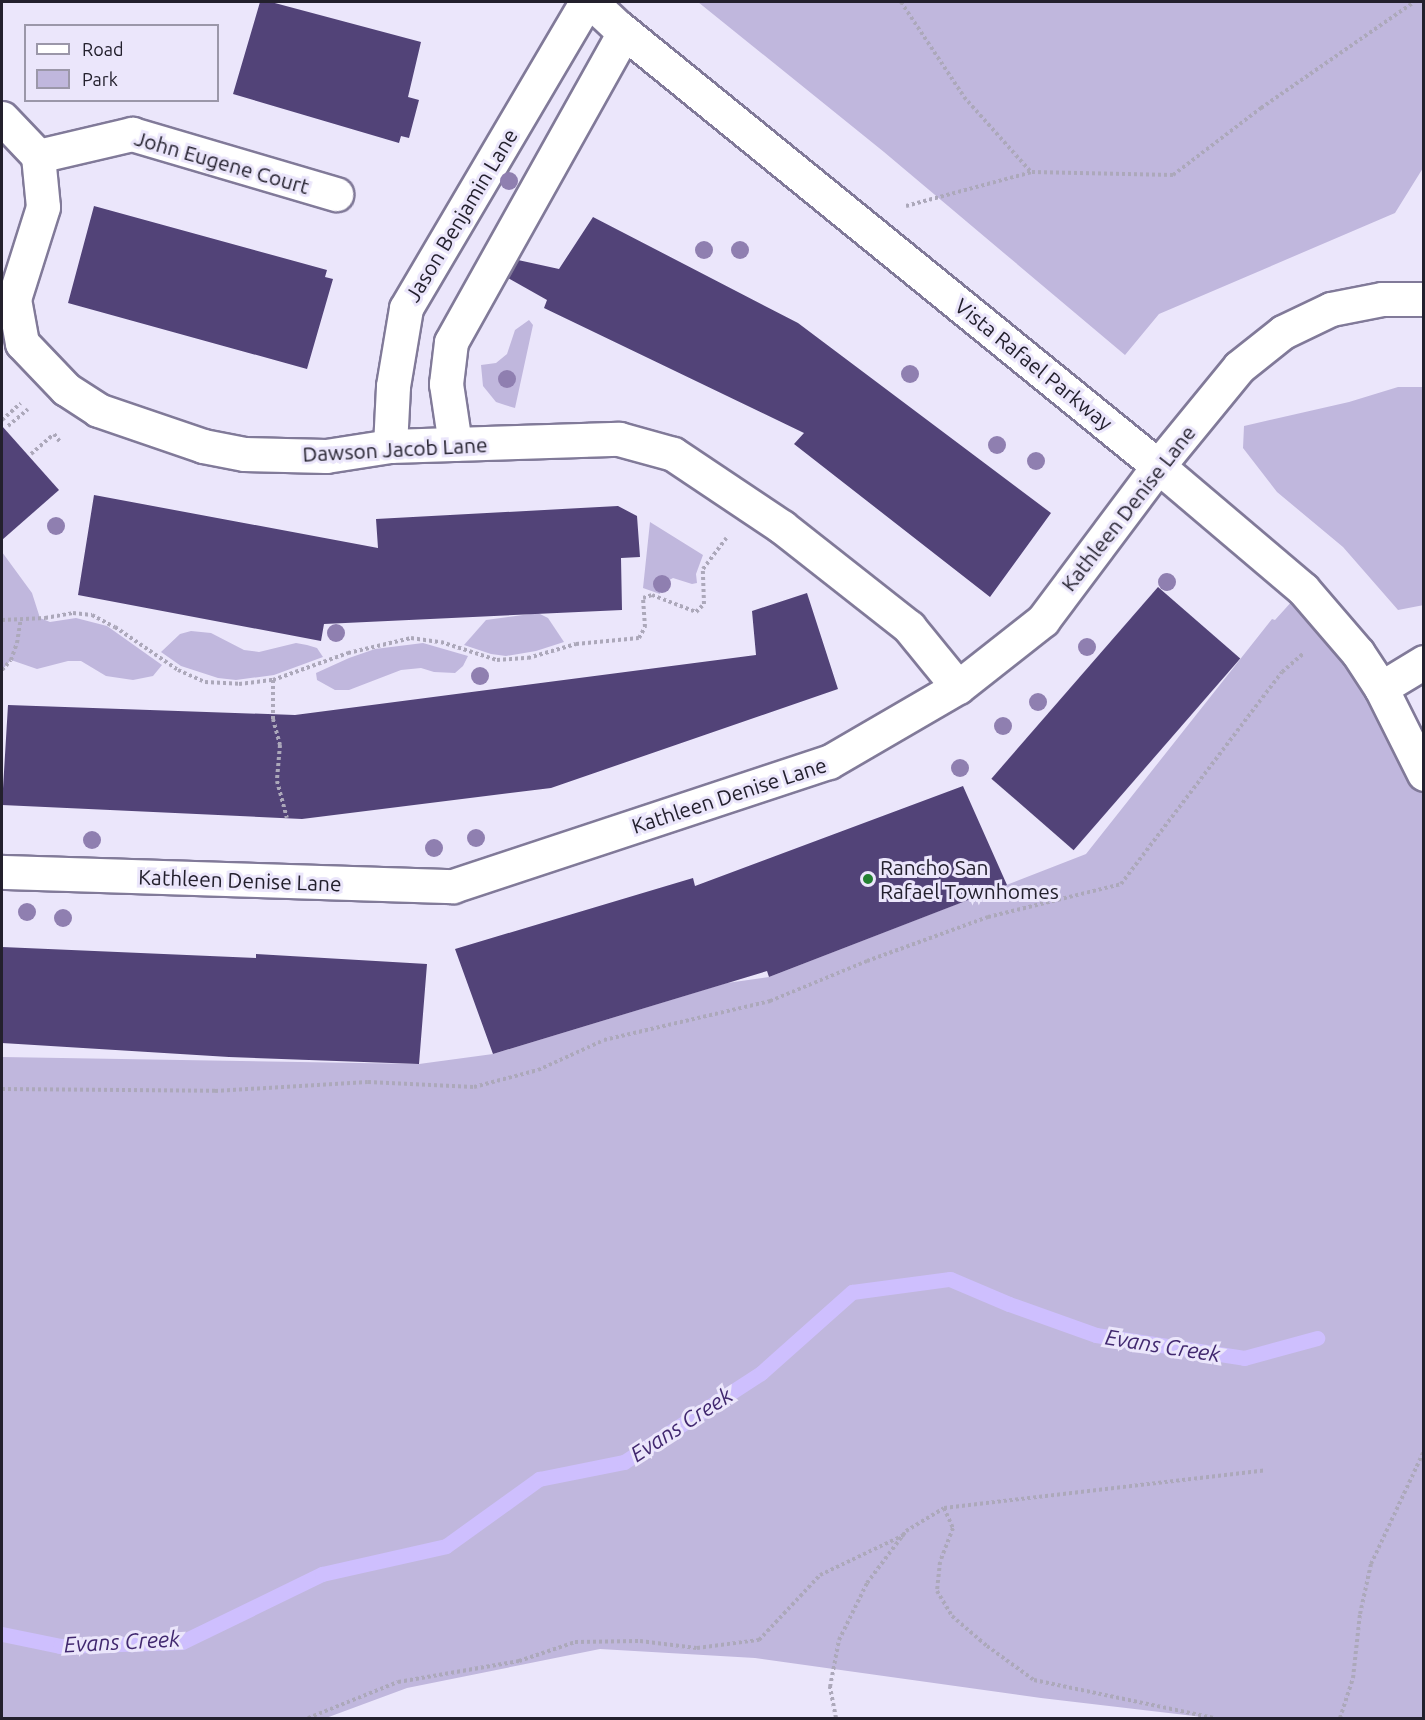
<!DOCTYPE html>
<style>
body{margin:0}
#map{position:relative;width:1425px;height:1720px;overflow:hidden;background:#ebe6fb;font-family:Ubuntu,sans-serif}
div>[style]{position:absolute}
.green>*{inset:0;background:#c0b7dd}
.stream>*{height:15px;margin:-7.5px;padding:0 7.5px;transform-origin:7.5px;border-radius:7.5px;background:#cebffe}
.building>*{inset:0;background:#524378;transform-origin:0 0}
.path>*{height:4px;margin-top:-2px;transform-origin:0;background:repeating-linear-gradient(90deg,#aca8ba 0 3px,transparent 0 6px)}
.roads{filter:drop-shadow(2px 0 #817a99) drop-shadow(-2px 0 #817a99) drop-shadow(0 2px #817a99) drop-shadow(0 -2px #817a99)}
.street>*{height:33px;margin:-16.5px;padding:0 16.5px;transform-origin:16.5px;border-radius:16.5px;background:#fff}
.trees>*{width:18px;height:18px;margin:-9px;border-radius:50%;background:#8f7fb0}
.dots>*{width:16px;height:16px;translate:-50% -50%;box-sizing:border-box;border:3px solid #ebe6fb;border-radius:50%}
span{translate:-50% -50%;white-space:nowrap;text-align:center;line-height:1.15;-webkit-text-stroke:6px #ebe6fb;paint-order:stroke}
.street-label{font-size:21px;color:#23202d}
.poi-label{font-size:21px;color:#23202d}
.left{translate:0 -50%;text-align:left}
.water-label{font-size:22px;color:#41286f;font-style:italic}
.frame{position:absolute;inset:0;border:3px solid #23202d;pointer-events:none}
.legend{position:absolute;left:24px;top:24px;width:195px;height:78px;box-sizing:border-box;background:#ebe6fb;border:2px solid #9b97a9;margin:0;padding:8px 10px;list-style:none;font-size:18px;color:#23202d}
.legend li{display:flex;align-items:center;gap:12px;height:30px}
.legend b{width:30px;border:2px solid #9b97a9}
</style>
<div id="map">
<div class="green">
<div style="clip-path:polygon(698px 2px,1423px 2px,1423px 168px,1395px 213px,1159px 314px,1125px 355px,884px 152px)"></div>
<div style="clip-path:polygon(529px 320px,533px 325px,515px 408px,505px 405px,496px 402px,483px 386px,481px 365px,496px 363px,507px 354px,515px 330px)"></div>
<div style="clip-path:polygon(1398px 387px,1423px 387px,1424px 605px,1398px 610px,1343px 547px,1277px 492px,1243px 448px,1244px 426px,1349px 402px)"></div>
<div style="clip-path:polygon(650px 522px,703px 555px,696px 574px,697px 583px,692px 584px,673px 578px,662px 584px,660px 594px,643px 588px)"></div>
<div style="clip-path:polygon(2px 552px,32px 593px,40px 618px,50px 622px,76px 618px,107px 626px,162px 665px,153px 676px,133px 680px,106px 676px,81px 661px,68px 661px,37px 669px,11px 660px,2px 670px)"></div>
<div style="clip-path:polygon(1303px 589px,1423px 774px,1423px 1718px,1211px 1718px,1041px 1698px,755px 1658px,600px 1649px,407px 1688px,326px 1718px,2px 1718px,2px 1057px,419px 1064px,493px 1054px,727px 983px,769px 977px,1086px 854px,1272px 619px,1275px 620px)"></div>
<div style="clip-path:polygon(538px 613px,548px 618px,564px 642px,536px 651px,506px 656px,491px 654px,464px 645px,486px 620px)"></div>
<div style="clip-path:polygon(191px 631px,211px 633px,244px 650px,259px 652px,296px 643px,307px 645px,317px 648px,323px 657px,274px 675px,236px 680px,218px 678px,181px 666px,161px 652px,180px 634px)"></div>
<div style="clip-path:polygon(423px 643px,468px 656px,463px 666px,455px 673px,434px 672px,421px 668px,401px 670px,349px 690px,335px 690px,317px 680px,316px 673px,349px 658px,375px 649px)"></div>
</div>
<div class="stream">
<div style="left:2px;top:1634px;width:59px;rotate:11.7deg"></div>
<div style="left:60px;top:1646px;width:122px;rotate:-1.9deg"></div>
<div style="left:182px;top:1642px;width:156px;rotate:-25.9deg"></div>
<div style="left:322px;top:1574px;width:127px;rotate:-12.7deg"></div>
<div style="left:446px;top:1546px;width:115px;rotate:-35.8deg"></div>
<div style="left:539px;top:1479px;width:87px;rotate:-11.3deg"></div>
<div style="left:624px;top:1462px;width:163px;rotate:-33deg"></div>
<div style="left:761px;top:1373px;width:122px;rotate:-41.7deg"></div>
<div style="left:852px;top:1292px;width:99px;rotate:-7.6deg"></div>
<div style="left:950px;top:1279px;width:64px;rotate:23deg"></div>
<div style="left:1009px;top:1304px;width:92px;rotate:19.6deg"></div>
<div style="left:1096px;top:1335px;width:150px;rotate:8.8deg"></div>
<div style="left:1244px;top:1358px;width:76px;rotate:-15.3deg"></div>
</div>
<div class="building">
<div style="clip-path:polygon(260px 2px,271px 2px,421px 42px,408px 97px,419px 100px,409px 138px,401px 136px,399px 143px,233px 94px)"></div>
<div style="clip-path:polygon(94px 206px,327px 270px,325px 277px,333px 279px,307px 369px,68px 303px)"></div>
<div style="clip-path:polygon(593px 217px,798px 323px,1051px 513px,990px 597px,794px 444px,804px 433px,544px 308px,547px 300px,508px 278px,518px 260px,559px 269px)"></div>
<div style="clip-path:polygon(2px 426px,59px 490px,2px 540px)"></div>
<div style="clip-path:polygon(94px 495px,378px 548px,376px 519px,618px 506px,637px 516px,640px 557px,621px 558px,622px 610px,324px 624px,321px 641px,78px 595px)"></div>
<div style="left:1158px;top:587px;width:109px;height:254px;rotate:41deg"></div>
<div style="clip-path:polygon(807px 593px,838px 689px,551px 788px,302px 819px,2px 805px,8px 705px,295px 715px,756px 655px,752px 611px)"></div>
<div style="clip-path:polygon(963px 786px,1007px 885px,769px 977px,767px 971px,493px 1054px,455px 949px,693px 878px,695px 886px)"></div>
<div style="clip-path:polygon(2px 947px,256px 958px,256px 954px,427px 964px,419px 1064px,229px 1057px,2px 1043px)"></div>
</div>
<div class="path">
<div style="left:901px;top:2px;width:114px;rotate:56.4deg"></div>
<div style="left:964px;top:97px;width:101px;rotate:48.2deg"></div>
<div style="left:906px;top:206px;width:131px;rotate:-15.1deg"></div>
<div style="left:1032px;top:172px;width:141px;rotate:1.2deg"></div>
<div style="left:1173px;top:175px;width:111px;rotate:-37.3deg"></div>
<div style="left:1261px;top:108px;width:186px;rotate:-34.7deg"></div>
<div style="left:2px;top:420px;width:25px;rotate:-42deg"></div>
<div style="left:8px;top:426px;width:26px;rotate:-40deg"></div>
<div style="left:31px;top:454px;width:30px;rotate:-41deg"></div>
<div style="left:54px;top:434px;width:11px;rotate:52deg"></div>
<div style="left:2px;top:620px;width:43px;rotate:-2.7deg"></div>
<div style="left:45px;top:618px;width:28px;rotate:-10deg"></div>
<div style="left:73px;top:613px;width:19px;rotate:6deg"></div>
<div style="left:92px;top:615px;width:26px;rotate:28deg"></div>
<div style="left:115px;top:627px;width:76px;rotate:34.3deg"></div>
<div style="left:178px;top:670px;width:30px;rotate:24deg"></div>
<div style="left:205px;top:682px;width:34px;rotate:3deg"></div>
<div style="left:239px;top:684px;width:34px;rotate:-7deg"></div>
<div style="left:273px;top:680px;width:80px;rotate:-19.8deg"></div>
<div style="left:348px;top:653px;width:65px;rotate:-13.4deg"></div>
<div style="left:411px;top:638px;width:30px;rotate:8deg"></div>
<div style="left:441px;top:642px;width:59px;rotate:17.8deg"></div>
<div style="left:497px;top:660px;width:31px;rotate:-4deg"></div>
<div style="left:528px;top:658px;width:50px;rotate:-16.3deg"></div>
<div style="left:576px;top:644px;width:63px;rotate:-5.4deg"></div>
<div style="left:639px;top:638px;width:13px;rotate:-61deg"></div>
<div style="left:645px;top:627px;width:29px;rotate:-94deg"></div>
<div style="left:643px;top:598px;width:9px;rotate:-18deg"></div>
<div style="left:652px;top:595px;width:47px;rotate:21.1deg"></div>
<div style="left:696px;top:612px;width:11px;rotate:-45deg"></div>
<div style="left:704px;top:604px;width:35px;rotate:-92deg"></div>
<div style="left:703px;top:569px;width:39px;rotate:-53deg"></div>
<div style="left:2px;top:670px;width:13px;rotate:-48deg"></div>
<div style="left:11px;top:660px;width:18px;rotate:-71deg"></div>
<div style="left:17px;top:643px;width:24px;rotate:-81deg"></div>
<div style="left:273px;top:680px;width:39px;rotate:90deg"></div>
<div style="left:273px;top:719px;width:27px;rotate:75deg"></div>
<div style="left:280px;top:745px;width:36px;rotate:95deg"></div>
<div style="left:277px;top:781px;width:38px;rotate:75deg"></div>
<div style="left:2px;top:1089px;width:213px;rotate:0.5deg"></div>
<div style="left:215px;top:1091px;width:153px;rotate:-3.4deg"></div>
<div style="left:368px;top:1082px;width:106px;rotate:2.7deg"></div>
<div style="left:474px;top:1087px;width:66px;rotate:-14.9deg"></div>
<div style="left:538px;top:1070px;width:72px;rotate:-24.4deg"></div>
<div style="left:604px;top:1040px;width:171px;rotate:-13.2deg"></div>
<div style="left:770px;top:1001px;width:105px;rotate:-22.4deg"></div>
<div style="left:867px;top:961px;width:129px;rotate:-20deg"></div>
<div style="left:988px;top:917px;width:137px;rotate:-13.9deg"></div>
<div style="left:1121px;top:884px;width:266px;rotate:-52.8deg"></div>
<div style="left:1282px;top:672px;width:28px;rotate:-41deg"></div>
<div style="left:944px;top:1508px;width:22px;rotate:66deg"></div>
<div style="left:953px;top:1528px;width:36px;rotate:111deg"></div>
<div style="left:940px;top:1562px;width:29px;rotate:96deg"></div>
<div style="left:937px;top:1591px;width:29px;rotate:59deg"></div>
<div style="left:952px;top:1616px;width:46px;rotate:40.6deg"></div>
<div style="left:987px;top:1646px;width:58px;rotate:35.9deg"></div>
<div style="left:1034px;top:1680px;width:185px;rotate:11.9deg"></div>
<div style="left:308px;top:1718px;width:97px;rotate:-21.8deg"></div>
<div style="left:398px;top:1682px;width:123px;rotate:-9.8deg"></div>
<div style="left:519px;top:1661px;width:59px;rotate:-18.7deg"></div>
<div style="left:575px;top:1642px;width:65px;rotate:-0.9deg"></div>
<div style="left:640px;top:1641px;width:57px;rotate:7deg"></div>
<div style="left:697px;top:1648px;width:63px;rotate:-7.4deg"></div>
<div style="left:759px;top:1640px;width:89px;rotate:-46.8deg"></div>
<div style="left:820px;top:1575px;width:93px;rotate:-25.5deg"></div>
<div style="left:836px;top:1718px;width:32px;rotate:-101deg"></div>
<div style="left:830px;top:1687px;width:48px;rotate:-79.2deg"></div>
<div style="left:839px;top:1640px;width:64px;rotate:-63.8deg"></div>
<div style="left:867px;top:1583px;width:65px;rotate:-53.1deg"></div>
<div style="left:906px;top:1531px;width:44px;rotate:-31.2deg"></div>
<div style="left:944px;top:1508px;width:324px;rotate:-6.7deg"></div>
<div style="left:1340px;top:1718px;width:42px;rotate:-72deg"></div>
<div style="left:1353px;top:1678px;width:64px;rotate:-83.8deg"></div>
<div style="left:1360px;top:1614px;width:51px;rotate:-77.6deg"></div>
<div style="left:1371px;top:1564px;width:125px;rotate:-64.9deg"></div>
</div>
<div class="roads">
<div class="street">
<div style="left:591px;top:2px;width:37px;rotate:43deg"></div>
<div style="left:618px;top:27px;width:696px;rotate:39.11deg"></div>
<div style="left:1158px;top:466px;width:190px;rotate:40.3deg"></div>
<div style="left:1303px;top:589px;width:84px;rotate:49.3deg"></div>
<div style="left:1358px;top:653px;width:42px;rotate:56.7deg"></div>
<div style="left:1381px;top:688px;width:96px;rotate:63.4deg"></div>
<div style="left:2px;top:118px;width:52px;rotate:46.5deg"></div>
<div style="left:38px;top:156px;width:51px;rotate:84.4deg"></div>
<div style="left:43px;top:207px;width:96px;rotate:107.5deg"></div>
<div style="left:14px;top:299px;width:45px;rotate:79.7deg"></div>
<div style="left:22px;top:343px;width:64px;rotate:46.3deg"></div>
<div style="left:66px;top:389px;width:38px;rotate:33deg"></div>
<div style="left:98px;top:410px;width:111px;rotate:18.9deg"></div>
<div style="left:203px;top:446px;width:42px;rotate:11deg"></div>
<div style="left:244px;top:454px;width:82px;rotate:1.4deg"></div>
<div style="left:326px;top:456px;width:65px;rotate:-8.9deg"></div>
<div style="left:390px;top:446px;width:229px;rotate:-1.8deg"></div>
<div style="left:619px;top:439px;width:56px;rotate:15.5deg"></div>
<div style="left:673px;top:454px;width:131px;rotate:33.8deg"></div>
<div style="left:782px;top:527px;width:162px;rotate:38.2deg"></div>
<div style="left:909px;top:627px;width:77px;rotate:50.8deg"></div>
<div style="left:38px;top:156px;width:97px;rotate:-13.2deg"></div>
<div style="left:132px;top:134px;width:213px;rotate:16.4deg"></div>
<div style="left:455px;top:444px;width:61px;rotate:-98.5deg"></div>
<div style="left:446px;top:384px;width:42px;rotate:-83.2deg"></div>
<div style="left:451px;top:342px;width:355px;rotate:-60.8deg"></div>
<div style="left:390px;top:446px;width:60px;rotate:-87.1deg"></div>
<div style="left:393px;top:386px;width:79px;rotate:-80.5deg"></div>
<div style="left:406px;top:308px;width:355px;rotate:-59.5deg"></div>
<div style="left:1381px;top:688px;width:50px;rotate:-31.2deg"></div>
<div style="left:2px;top:872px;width:451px;rotate:1.8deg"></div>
<div style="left:453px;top:886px;width:396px;rotate:-18.3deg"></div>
<div style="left:829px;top:762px;width:149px;rotate:-30.2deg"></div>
<div style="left:958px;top:687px;width:108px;rotate:-38.2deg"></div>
<div style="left:1043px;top:620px;width:192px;rotate:-53.2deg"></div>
<div style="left:1158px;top:466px;width:128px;rotate:-50.7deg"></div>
<div style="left:1239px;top:367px;width:56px;rotate:-38.5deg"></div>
<div style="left:1283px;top:332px;width:53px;rotate:-25.6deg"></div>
<div style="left:1331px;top:309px;width:52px;rotate:-11.1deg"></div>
<div style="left:1382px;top:299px;width:42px"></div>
</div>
</div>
<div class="trees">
<div style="left:509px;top:181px"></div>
<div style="left:704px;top:250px"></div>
<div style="left:740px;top:250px"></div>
<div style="left:910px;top:374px"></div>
<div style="left:507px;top:379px"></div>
<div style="left:997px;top:445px"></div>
<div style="left:1036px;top:461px"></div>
<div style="left:56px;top:526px"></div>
<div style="left:1167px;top:582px"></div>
<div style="left:662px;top:584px"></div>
<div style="left:336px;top:633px"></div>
<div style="left:1087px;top:647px"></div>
<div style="left:480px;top:676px"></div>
<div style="left:1038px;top:702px"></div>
<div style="left:1003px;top:726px"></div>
<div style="left:960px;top:768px"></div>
<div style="left:476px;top:838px"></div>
<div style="left:92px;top:840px"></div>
<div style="left:434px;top:848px"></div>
<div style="left:27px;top:912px"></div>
<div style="left:63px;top:918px"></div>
</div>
<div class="dots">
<div style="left:868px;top:879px;background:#238132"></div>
</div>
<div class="street-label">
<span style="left:222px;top:162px;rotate:16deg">John Eugene Court</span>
<span style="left:461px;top:215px;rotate:-59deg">Jason Benjamin Lane</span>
<span style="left:1034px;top:364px;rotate:39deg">Vista Rafael Parkway</span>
<span style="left:395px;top:449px;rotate:-3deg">Dawson Jacob Lane</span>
<span style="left:1128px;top:508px;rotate:-52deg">Kathleen Denise Lane</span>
<span style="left:729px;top:795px;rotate:-18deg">Kathleen Denise Lane</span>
<span style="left:240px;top:880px;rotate:2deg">Kathleen Denise Lane</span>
</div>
<div class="poi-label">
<span class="left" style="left:880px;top:879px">Rancho San<br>Rafael Townhomes</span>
</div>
<div class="water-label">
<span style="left:1163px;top:1345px;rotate:9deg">Evans Creek</span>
<span style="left:681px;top:1424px;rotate:-33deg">Evans Creek</span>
<span style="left:122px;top:1641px;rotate:-3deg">Evans Creek</span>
</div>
<div class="frame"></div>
<ul class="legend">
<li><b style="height:8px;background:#fff"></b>Road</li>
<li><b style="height:16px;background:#c0b7dd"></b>Park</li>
</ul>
</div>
